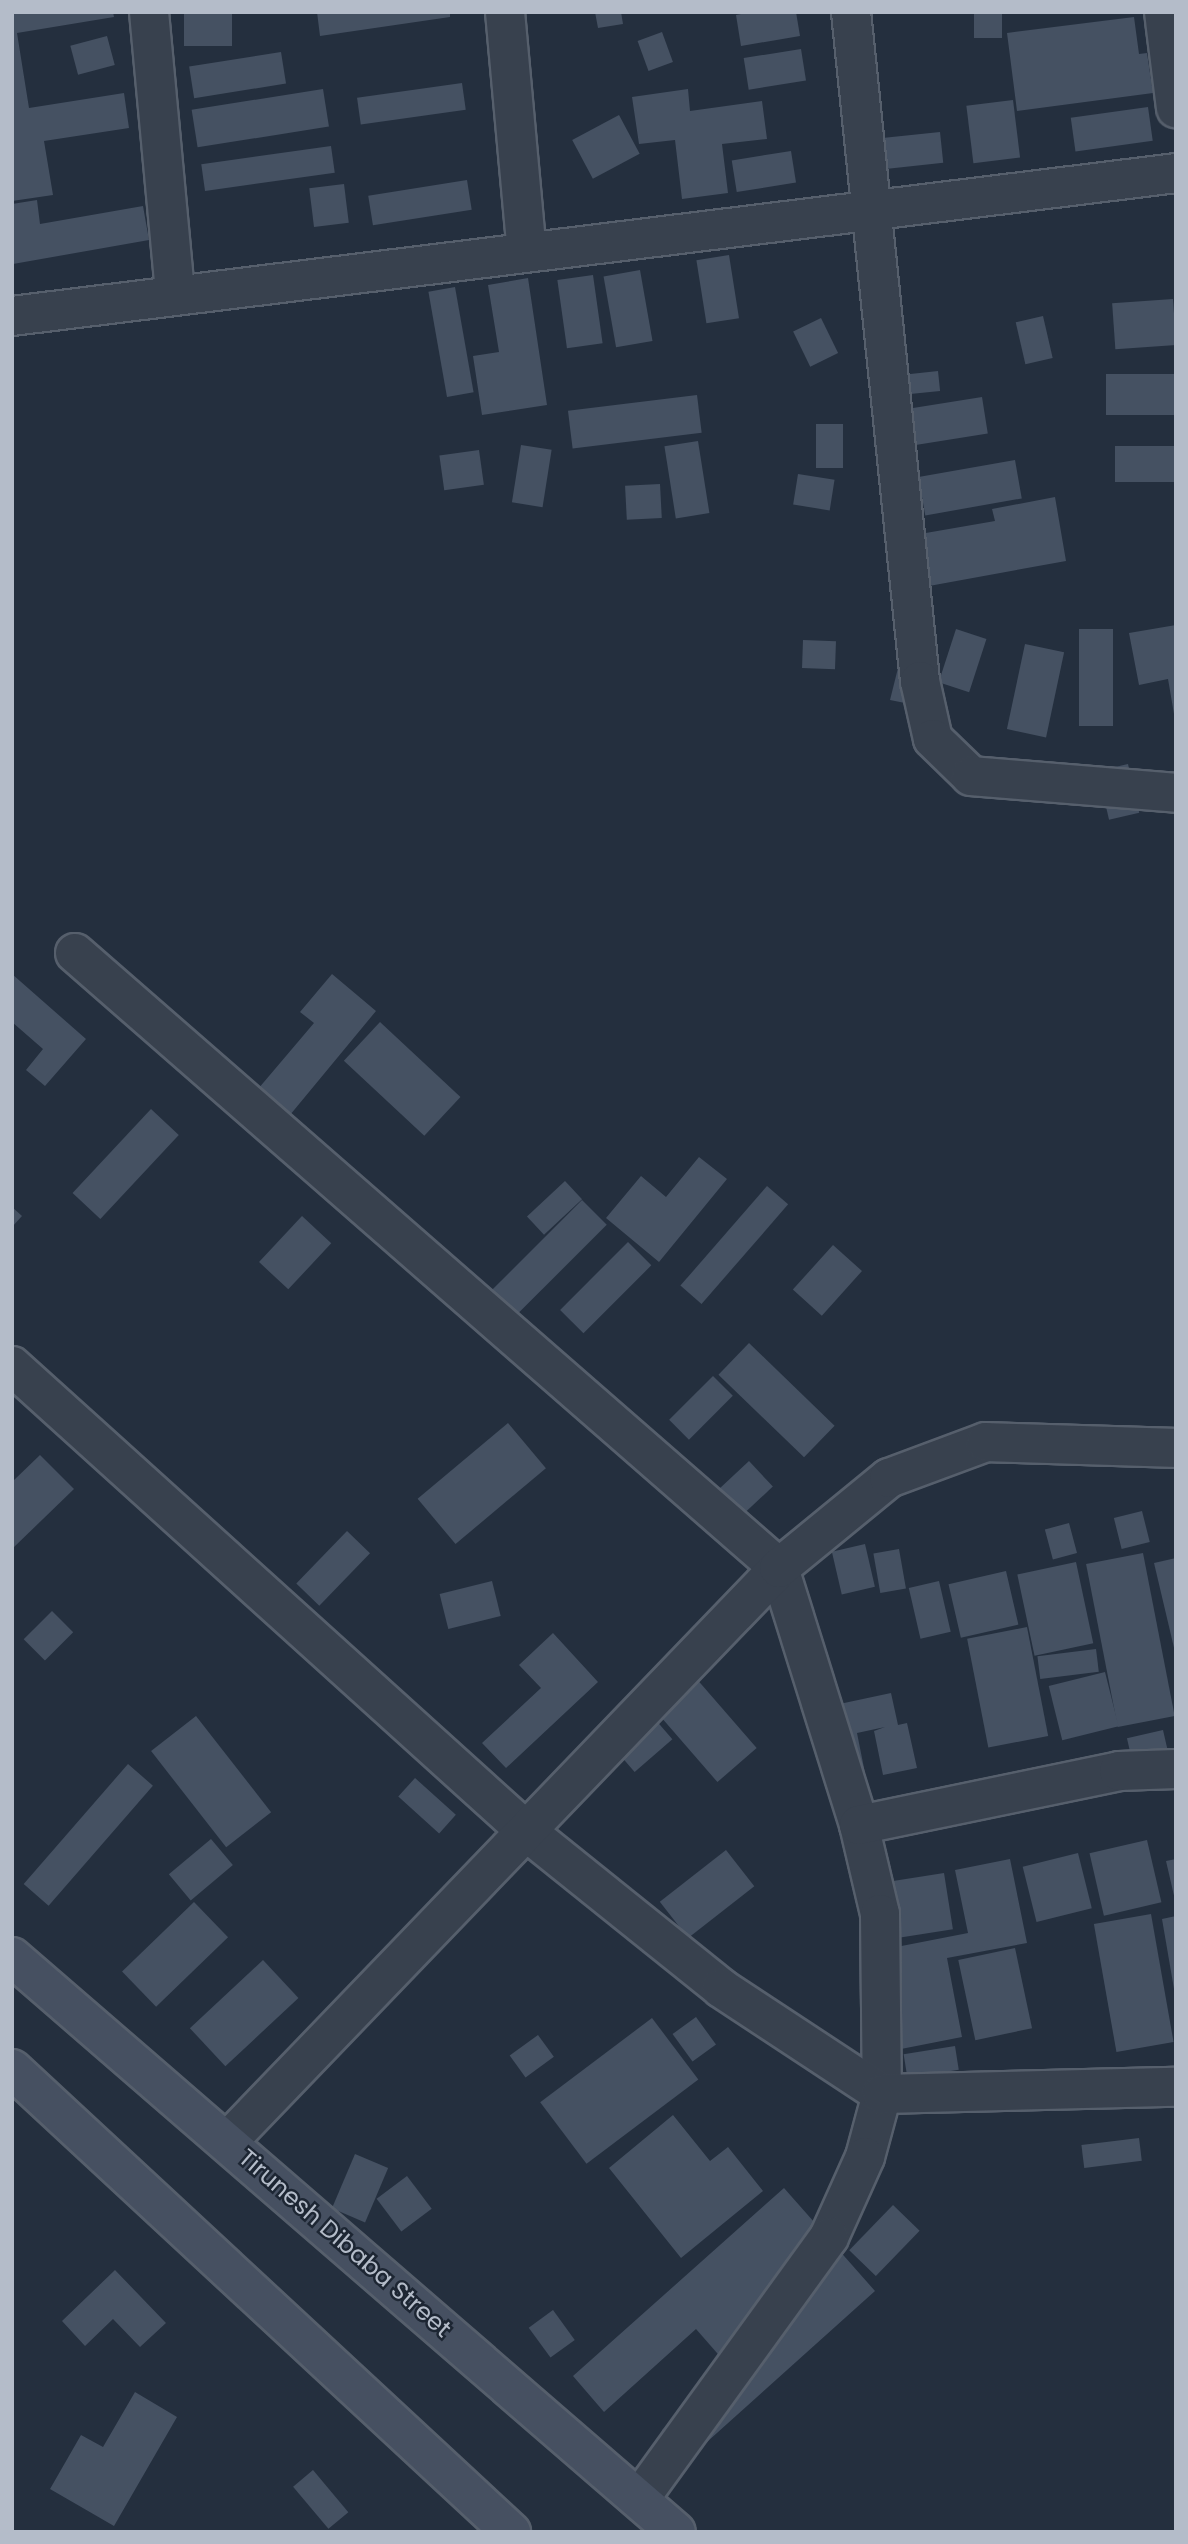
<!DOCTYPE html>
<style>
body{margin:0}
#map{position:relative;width:1188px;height:2544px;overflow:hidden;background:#242f3e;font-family:Poppins,sans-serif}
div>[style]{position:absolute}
.building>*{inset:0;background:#455162;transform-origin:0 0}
.roads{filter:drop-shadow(2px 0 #565f6c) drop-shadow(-2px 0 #565f6c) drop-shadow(0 2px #565f6c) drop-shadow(0 -2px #565f6c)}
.street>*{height:38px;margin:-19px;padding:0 19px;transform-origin:19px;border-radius:19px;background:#38414e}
.secondary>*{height:38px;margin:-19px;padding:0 19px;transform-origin:19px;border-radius:19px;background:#465061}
span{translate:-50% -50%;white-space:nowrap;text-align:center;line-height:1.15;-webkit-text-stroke:5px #1d2633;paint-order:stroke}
.street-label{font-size:24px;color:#b4bcc9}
.frame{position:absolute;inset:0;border:14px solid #b4bcc9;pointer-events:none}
</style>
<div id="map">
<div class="building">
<div style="clip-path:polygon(12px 12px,113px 12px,114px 17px,17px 33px,29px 108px,124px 93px,129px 128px,44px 141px,53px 195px,12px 201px)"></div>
<div style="left:184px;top:12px;width:48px;height:34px"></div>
<div style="clip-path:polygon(317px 12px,450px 12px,450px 17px,320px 36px)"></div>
<div style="clip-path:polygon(595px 12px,621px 12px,623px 24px,598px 28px)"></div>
<div style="clip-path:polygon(751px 12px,796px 12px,800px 36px,741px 46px,736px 15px)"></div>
<div style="left:974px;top:12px;width:28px;height:26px"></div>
<div style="clip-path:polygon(1134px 17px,1139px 54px,1147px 53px,1153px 93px,1017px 111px,1007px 33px)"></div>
<div style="left:662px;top:32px;width:32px;height:26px;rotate:70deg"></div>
<div style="left:107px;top:36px;width:30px;height:38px;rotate:75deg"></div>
<div style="left:801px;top:49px;width:32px;height:58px;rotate:81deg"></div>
<div style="left:281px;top:52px;width:32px;height:93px;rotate:81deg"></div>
<div style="left:462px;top:83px;width:27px;height:106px;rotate:82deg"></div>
<div style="left:323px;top:89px;width:38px;height:133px;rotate:81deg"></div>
<div style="clip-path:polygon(688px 89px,690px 111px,762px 101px,767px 139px,722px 144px,728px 193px,682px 199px,675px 140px,639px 144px,632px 97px)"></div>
<div style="left:1013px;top:100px;width:58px;height:47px;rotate:83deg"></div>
<div style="left:1148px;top:107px;width:34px;height:78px;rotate:82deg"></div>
<div style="left:619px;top:115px;width:44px;height:53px;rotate:62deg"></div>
<div style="left:940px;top:132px;width:31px;height:58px;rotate:84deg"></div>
<div style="left:331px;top:146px;width:27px;height:131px;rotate:82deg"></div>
<div style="left:791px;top:151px;width:32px;height:60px;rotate:81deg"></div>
<div style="left:467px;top:180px;width:30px;height:100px;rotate:81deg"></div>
<div style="left:344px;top:184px;width:39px;height:35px;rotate:83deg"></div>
<div style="clip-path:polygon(37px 200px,40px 224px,143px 206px,149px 240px,13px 264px,12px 204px)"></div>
<div style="left:729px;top:255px;width:64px;height:33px;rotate:81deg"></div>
<div style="left:640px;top:270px;width:72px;height:37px;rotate:80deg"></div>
<div style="left:593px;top:275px;width:69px;height:36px;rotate:82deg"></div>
<div style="clip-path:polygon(528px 278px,547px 405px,482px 415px,473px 356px,499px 352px,488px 285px)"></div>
<div style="left:455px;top:287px;width:107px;height:27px;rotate:80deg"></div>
<div style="left:1173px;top:299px;width:46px;height:61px;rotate:86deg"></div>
<div style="left:1043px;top:316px;width:43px;height:28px;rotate:77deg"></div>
<div style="left:821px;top:318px;width:39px;height:31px;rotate:64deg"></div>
<div style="left:938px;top:371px;width:20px;height:30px;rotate:84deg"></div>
<div style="left:1176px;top:374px;width:41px;height:70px;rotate:90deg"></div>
<div style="left:697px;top:395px;width:38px;height:130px;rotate:83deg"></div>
<div style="left:982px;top:397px;width:37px;height:73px;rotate:81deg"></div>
<div style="left:816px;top:424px;width:27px;height:44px"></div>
<div style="left:698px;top:441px;width:73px;height:34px;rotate:81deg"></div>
<div style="left:521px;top:445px;width:31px;height:58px;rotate:9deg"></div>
<div style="left:1176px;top:446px;width:36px;height:61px;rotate:90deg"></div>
<div style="left:479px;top:450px;width:35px;height:40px;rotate:82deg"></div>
<div style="left:1015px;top:460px;width:39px;height:98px;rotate:80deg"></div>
<div style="left:798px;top:474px;width:37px;height:31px;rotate:9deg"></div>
<div style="left:660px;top:484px;width:34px;height:35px;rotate:87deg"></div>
<div style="clip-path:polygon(1055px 497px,1066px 561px,929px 586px,920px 534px,995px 521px,992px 509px)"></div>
<div style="clip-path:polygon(1176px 625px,1176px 714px,1174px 714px,1168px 679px,1139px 685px,1129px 633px)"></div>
<div style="left:956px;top:629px;width:32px;height:56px;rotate:18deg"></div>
<div style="left:1079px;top:629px;width:34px;height:97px"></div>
<div style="left:803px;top:640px;width:33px;height:28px;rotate:2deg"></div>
<div style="left:1025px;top:644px;width:40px;height:87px;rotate:12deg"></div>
<div style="clip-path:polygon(900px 660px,925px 707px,890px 700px)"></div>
<div style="left:1128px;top:764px;width:50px;height:31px;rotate:77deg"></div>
<div style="clip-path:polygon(12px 974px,86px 1039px,45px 1086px,26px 1070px,43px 1049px,12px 1022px)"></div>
<div style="clip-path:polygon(332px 974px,376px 1011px,290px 1115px,258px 1089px,314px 1023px,300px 1012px)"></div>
<div style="left:380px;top:1022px;width:110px;height:53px;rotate:43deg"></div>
<div style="left:151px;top:1109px;width:38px;height:115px;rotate:43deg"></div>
<div style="clip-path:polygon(699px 1157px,727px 1179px,659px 1262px,606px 1218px,641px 1176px,666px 1197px)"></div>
<div style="left:565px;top:1181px;width:25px;height:52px;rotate:47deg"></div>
<div style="left:767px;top:1186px;width:28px;height:132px;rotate:41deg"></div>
<div style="left:582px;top:1200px;width:35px;height:127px;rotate:45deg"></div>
<div style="clip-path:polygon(12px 1207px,22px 1216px,12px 1227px)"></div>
<div style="left:302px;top:1216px;width:40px;height:63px;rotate:43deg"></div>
<div style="left:628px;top:1242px;width:33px;height:96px;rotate:45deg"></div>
<div style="left:833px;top:1245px;width:39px;height:60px;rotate:42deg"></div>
<div style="left:749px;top:1343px;width:119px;height:44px;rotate:44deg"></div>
<div style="left:713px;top:1376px;width:28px;height:62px;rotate:45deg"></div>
<div style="left:508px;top:1423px;width:59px;height:118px;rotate:50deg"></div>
<div style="clip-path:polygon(40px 1455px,74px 1489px,12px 1549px,12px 1482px)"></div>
<div style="left:749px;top:1461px;width:35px;height:45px;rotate:47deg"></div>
<div style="left:1142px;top:1511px;width:32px;height:29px;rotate:76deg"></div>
<div style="left:1069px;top:1523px;width:31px;height:25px;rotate:75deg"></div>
<div style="left:347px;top:1531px;width:32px;height:73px;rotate:44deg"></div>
<div style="left:865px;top:1544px;width:44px;height:34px;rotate:77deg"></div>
<div style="left:899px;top:1549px;width:40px;height:26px;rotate:80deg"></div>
<div style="left:1143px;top:1553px;width:166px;height:58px;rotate:79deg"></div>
<div style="clip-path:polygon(1176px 1558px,1176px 1652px,1175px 1652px,1154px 1563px)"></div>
<div style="left:1076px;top:1562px;width:83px;height:60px;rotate:78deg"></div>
<div style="left:1006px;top:1571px;width:55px;height:59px;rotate:77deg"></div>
<div style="left:492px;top:1581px;width:36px;height:54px;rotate:76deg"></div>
<div style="left:939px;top:1581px;width:52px;height:31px;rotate:77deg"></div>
<div style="left:52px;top:1611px;width:30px;height:40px;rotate:45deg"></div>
<div style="left:1027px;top:1627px;width:111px;height:61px;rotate:79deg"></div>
<div style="clip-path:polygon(553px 1633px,598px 1682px,506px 1768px,482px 1743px,541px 1688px,519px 1665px)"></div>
<div style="left:1096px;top:1649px;width:23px;height:59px;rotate:83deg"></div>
<div style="left:1105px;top:1672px;width:56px;height:58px;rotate:76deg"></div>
<div style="left:695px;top:1677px;width:94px;height:52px;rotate:49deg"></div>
<div style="clip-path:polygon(891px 1693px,898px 1725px,907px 1723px,917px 1768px,883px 1775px,874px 1731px,885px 1727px,857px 1733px,865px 1773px,845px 1777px,830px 1706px)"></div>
<div style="left:196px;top:1716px;width:122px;height:57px;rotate:52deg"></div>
<div style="left:654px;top:1718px;width:28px;height:50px;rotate:49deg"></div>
<div style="left:1163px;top:1730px;width:23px;height:37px;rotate:77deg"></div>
<div style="left:128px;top:1764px;width:33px;height:159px;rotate:41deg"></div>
<div style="left:415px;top:1778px;width:55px;height:25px;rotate:42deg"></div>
<div style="left:211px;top:1839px;width:34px;height:55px;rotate:50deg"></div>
<div style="left:1147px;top:1840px;width:64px;height:59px;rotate:77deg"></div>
<div style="left:726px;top:1850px;width:46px;height:84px;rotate:52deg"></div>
<div style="left:1078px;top:1853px;width:57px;height:57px;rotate:76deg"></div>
<div style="clip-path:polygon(1010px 1859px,1027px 1943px,947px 1958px,962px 2037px,901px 2049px,881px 1950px,968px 1933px,955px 1870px)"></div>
<div style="clip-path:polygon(1176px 1859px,1176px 1899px,1175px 1900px,1166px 1861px)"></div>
<div style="left:944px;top:1873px;width:57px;height:66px;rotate:81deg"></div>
<div style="left:194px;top:1902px;width:49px;height:100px;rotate:46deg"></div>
<div style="left:1151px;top:1914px;width:130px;height:58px;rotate:80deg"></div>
<div style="clip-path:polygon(1176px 1916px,1176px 1989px,1174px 1989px,1162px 1919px)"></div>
<div style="left:1015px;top:1948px;width:82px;height:58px;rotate:78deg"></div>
<div style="left:263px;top:1960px;width:52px;height:100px;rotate:47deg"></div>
<div style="left:696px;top:2017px;width:34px;height:29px;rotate:54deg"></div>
<div style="left:652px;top:2018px;width:77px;height:140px;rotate:53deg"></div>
<div style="left:538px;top:2035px;width:27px;height:35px;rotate:54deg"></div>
<div style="left:955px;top:2046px;width:24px;height:52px;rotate:81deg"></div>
<div style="clip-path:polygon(673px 2115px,710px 2161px,728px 2147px,763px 2191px,681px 2258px,609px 2168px)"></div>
<div style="left:1139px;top:2138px;width:23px;height:58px;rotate:83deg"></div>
<div style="left:355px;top:2154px;width:36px;height:59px;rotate:23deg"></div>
<div style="left:407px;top:2176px;width:41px;height:38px;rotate:53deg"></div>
<div style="clip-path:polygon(784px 2188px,875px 2291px,688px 2459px,662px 2430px,731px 2369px,696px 2329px,604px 2412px,573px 2376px)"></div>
<div style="left:893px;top:2205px;width:37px;height:63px;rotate:44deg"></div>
<div style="clip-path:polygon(115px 2270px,166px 2323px,140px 2347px,113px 2319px,85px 2346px,62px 2321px)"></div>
<div style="left:553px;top:2310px;width:37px;height:30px;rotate:54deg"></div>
<div style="clip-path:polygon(135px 2392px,177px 2417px,114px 2526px,50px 2489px,81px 2435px,103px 2447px)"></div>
<div style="left:313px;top:2470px;width:55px;height:26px;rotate:50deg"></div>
</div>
<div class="roads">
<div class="street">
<div style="left:149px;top:12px;width:283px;rotate:84.7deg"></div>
<div style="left:505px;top:12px;width:241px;rotate:84.8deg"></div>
<div style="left:851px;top:12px;width:673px;rotate:84.11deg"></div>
<div style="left:920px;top:681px;width:59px;rotate:77.4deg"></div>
<div style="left:933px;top:739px;width:53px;rotate:44.2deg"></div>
<div style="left:971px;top:776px;width:206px;rotate:4.7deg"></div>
<div style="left:1164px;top:12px;width:97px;rotate:82.9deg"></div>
<div style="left:12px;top:316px;width:1173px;rotate:-7deg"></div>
<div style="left:75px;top:953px;width:935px;rotate:41.14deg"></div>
<div style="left:779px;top:1568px;width:269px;rotate:72.7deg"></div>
<div style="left:859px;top:1825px;width:91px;rotate:76.7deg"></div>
<div style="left:880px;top:1914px;width:180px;rotate:89.4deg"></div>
<div style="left:882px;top:2094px;width:65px;rotate:105.1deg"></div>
<div style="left:865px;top:2157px;width:88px;rotate:114.2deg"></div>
<div style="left:829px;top:2237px;width:321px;rotate:125.9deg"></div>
<div style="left:12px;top:1366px;width:693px;rotate:42.13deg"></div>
<div style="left:526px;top:1831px;width:250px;rotate:38.8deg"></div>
<div style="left:721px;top:1988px;width:193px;rotate:33.4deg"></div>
<div style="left:882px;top:2094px;width:294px;rotate:-1.4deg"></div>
<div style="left:859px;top:1825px;width:266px;rotate:-11.7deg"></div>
<div style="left:1119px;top:1771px;width:57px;rotate:-2deg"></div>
<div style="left:227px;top:2142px;width:796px;rotate:-46.12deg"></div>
<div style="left:779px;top:1568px;width:142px;rotate:-39.3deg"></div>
<div style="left:889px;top:1478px;width:103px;rotate:-20.4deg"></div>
<div style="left:986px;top:1442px;width:190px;rotate:1.8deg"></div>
</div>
<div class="secondary">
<div style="left:12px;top:1957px;width:878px;rotate:40.89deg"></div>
<div style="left:12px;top:2069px;width:681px;rotate:42.86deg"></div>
</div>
</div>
<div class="street-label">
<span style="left:345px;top:2243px;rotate:41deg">Tirunesh Dibaba Street</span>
</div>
<div class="frame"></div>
</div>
